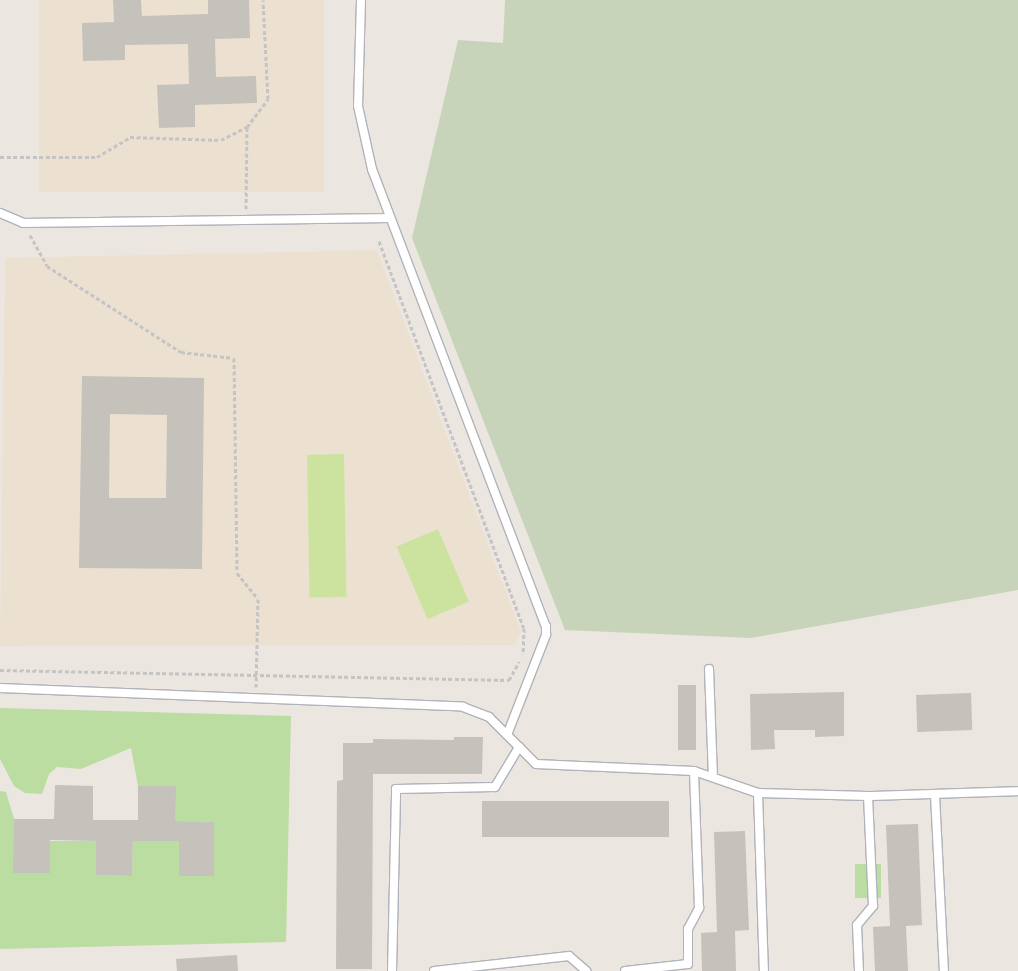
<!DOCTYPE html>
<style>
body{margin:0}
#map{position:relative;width:1018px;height:971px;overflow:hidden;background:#ece6e0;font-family:"Work Sans",sans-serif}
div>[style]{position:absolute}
.education>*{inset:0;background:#ece1d1;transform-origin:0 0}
.green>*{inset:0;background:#bbdda2;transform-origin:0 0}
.cemetery>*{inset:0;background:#c8d4b9}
.pitch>*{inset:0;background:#cce39f;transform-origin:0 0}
.building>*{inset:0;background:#c5c1bb;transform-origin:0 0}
.path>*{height:3px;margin-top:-1.5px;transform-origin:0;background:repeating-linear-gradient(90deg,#c4c4c4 0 4px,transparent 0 6.5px)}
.roads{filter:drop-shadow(1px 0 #b0b3bb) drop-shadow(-1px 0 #b0b3bb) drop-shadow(0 1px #b0b3bb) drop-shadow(0 -1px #b0b3bb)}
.service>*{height:8px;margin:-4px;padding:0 4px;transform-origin:4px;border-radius:4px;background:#fff}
span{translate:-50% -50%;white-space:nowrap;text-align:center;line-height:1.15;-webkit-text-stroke:5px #fff;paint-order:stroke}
</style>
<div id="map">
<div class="education">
<div style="left:39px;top:0;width:285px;height:192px"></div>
<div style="clip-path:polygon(377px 250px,521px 632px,515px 645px,0 646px,5px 258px)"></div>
</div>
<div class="green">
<div style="clip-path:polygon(0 708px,291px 716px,286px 942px,0 949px,0 791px,6px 792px,14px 819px,14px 873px,49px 873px,50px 841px,96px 841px,96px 875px,132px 876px,133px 841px,179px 841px,179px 876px,213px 876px,214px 822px,175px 821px,175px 787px,138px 786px,131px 748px,81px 769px,57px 767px,49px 774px,42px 794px,25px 793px,14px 786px,0 759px)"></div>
<div style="left:855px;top:864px;width:26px;height:34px"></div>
</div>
<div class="cemetery">
<div style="clip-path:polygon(505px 0,1018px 0,1018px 590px,751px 638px,565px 630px,412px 238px,458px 40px,503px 43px)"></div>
</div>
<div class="pitch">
<div style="left:344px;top:454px;width:143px;height:37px;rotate:89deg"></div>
<div style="left:438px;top:529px;width:79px;height:45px;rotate:67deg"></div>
</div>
<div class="building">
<div style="clip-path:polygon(113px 0,141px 0,142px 16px,208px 14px,208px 0,249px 0,250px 38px,215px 39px,216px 77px,256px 76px,257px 103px,195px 105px,195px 127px,159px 128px,157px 85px,189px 84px,188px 44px,125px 45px,125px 60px,83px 61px,82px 23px,114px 22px)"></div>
<div style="clip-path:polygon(evenodd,82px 376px,204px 378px,202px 569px,79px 568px,82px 376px,110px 414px,167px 415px,166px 498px,109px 498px,110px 414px)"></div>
<div style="left:678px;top:685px;width:18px;height:65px"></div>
<div style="clip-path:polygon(844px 692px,844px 736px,815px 737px,815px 730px,774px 730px,775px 749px,751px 750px,750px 694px)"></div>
<div style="left:971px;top:693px;width:37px;height:55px;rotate:88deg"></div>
<div style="clip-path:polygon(454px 737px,483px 737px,482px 774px,373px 774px,372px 969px,336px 969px,337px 781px,343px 780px,343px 743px,373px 743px,373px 739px,454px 740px)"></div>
<div style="clip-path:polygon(55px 785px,93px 786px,93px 820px,138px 820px,138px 786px,176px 786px,175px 821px,214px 822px,214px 876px,179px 876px,179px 841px,133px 841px,132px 876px,96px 875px,96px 841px,50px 840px,50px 873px,13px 873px,14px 819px,54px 819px)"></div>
<div style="left:482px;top:801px;width:187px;height:36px"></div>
<div style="clip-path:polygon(918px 824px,922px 925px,906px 926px,908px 971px,875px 971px,873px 927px,890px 926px,886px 825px)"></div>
<div style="clip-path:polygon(745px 831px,749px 930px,735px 931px,736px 971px,702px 971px,701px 933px,717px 932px,714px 832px)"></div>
<div style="clip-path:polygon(237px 955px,238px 971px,177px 971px,176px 959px)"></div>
</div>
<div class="path">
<div style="left:0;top:157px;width:97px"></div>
<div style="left:97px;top:157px;width:39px;rotate:-31deg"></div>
<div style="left:130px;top:137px;width:91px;rotate:1.9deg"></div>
<div style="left:221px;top:140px;width:29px;rotate:-27deg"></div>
<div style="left:247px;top:127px;width:35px;rotate:-53deg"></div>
<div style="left:268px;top:99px;width:99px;rotate:-92.9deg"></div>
<div style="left:246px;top:209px;width:82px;rotate:-89.3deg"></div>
<div style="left:30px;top:235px;width:35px;rotate:61deg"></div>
<div style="left:47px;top:266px;width:159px;rotate:32.7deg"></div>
<div style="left:181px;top:352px;width:53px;rotate:6.5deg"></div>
<div style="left:234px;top:358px;width:215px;rotate:89.2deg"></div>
<div style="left:237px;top:573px;width:33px;rotate:51deg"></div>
<div style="left:258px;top:599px;width:88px;rotate:91.3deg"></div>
<div style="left:379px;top:241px;width:413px;rotate:69.5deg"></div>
<div style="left:524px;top:628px;width:26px;rotate:92deg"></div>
<div style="left:0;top:670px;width:509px;rotate:1.13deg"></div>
<div style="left:509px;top:680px;width:21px;rotate:-61deg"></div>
</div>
<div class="roads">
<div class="service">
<div style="left:361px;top:0;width:106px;rotate:91.6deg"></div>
<div style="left:358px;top:106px;width:65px;rotate:77.5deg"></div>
<div style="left:372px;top:169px;width:489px;rotate:69.2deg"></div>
<div style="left:546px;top:626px;width:9px;rotate:90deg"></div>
<div style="left:546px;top:635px;width:107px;rotate:111.3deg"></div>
<div style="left:0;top:213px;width:25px;rotate:23deg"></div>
<div style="left:23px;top:223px;width:367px;rotate:-0.8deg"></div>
<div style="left:709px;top:669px;width:108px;rotate:87.9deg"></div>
<div style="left:0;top:688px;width:463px;rotate:2.3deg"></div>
<div style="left:463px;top:707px;width:28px;rotate:21deg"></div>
<div style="left:489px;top:717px;width:66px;rotate:45deg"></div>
<div style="left:536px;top:764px;width:158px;rotate:2.5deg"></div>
<div style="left:694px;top:771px;width:68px;rotate:19deg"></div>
<div style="left:758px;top:793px;width:110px;rotate:1.6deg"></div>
<div style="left:868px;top:796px;width:150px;rotate:-1.9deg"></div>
<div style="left:758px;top:793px;width:178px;rotate:88.1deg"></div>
<div style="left:935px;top:795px;width:176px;rotate:87.1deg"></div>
<div style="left:392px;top:971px;width:182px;rotate:-88.7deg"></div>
<div style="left:396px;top:789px;width:99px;rotate:-1.2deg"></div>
<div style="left:495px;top:787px;width:47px;rotate:-59deg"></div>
<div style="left:434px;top:971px;width:136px;rotate:-6.3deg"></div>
<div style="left:569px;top:956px;width:23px;rotate:41deg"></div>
<div style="left:625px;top:971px;width:63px;rotate:-6.3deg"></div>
<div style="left:688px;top:964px;width:35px;rotate:-90deg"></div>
<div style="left:688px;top:929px;width:24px;rotate:-62deg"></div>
<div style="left:699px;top:908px;width:137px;rotate:-92.1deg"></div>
<div style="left:859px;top:971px;width:46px;rotate:-92.5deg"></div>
<div style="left:857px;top:925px;width:25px;rotate:-50deg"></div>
<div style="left:873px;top:906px;width:110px;rotate:-92.6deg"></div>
</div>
</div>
</div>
